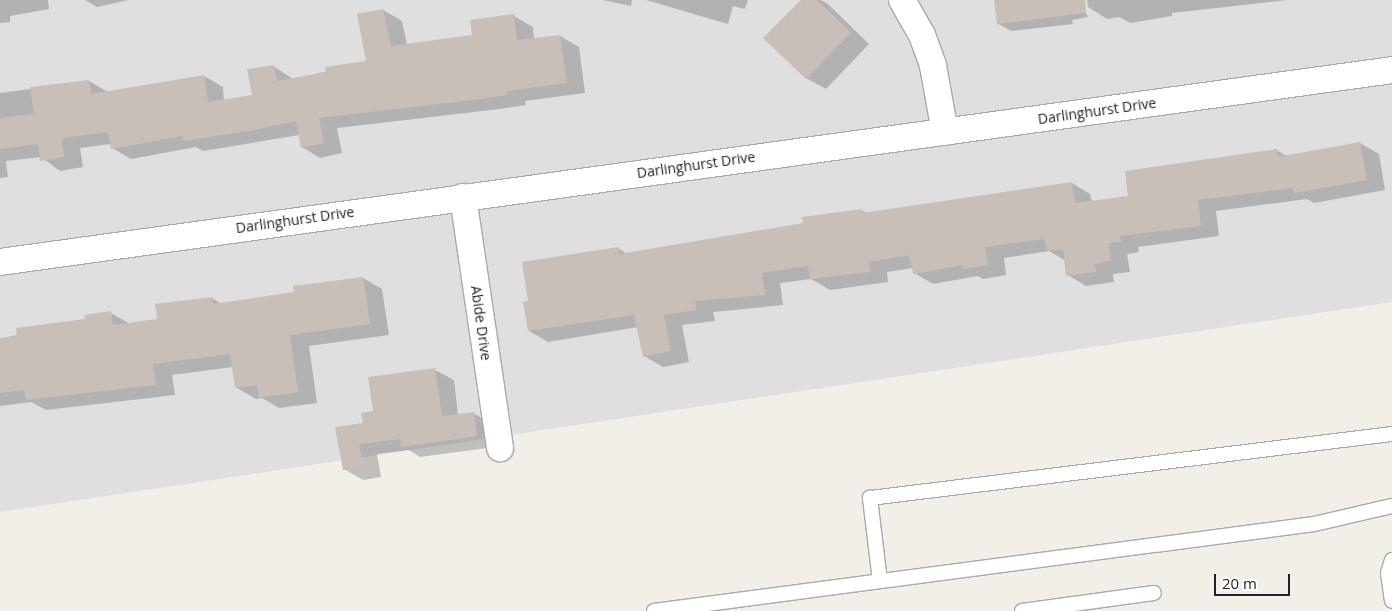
<!DOCTYPE html>
<style>
body{margin:0}
#map{position:relative;width:1392px;height:611px;overflow:hidden;background:#f2efe9;font-family:"Open Sans",sans-serif}
div>[style]{position:absolute}
.residential>*{inset:0;background:#e0dfdf}
.shadow>*{inset:0;background:#0003}
.building>*{inset:0;background:#c7bfb8}
.roads{filter:drop-shadow(1px 0 #a9a9a9) drop-shadow(-1px 0 #a9a9a9) drop-shadow(0 1px #a9a9a9) drop-shadow(0 -1px #a9a9a9)}
.lane>*{height:14px;margin:-7px;padding:0 7px;transform-origin:7px;border-radius:7px;background:#fff}
.street>*{height:26px;margin:-13px;padding:0 13px;transform-origin:13px;border-radius:13px;background:#fff}
span{translate:-50% -50%;white-space:nowrap;text-align:center;line-height:1.15;-webkit-text-stroke:4px #fff;paint-order:stroke}
.street-label{font-size:14px;color:#222}
.scale{position:absolute;left:1214px;top:574px;width:76px;height:22px;box-sizing:border-box;border:2px solid #222;border-top:0;padding-left:6px;font-size:15px;line-height:18px;white-space:nowrap;color:#222;-webkit-text-stroke:4px #fff;paint-order:stroke}
</style>
<div id="map">
<div class="residential">
<div style="clip-path:polygon(0 0,1392px 0,1392px 302px,0 512px)"></div>
</div>
<div class="shadow">
<div style="clip-path:polygon(0 0,48px 0,49px 9px,10px 16px,10px 22px,0 23px)"></div>
<div style="clip-path:polygon(85px 0,129px 0,97px 7px)"></div>
<div style="clip-path:polygon(603px 0,632px 0,631px 6px)"></div>
<div style="clip-path:polygon(646px 0,748px 0,745px 9px,733px 6px,728px 24px)"></div>
<div style="clip-path:polygon(803px 0,821px 0,828px 4px,869px 44px,826px 89px,806px 78px)"></div>
<div style="clip-path:polygon(995px 0,1078px 0,1088px 17px,1072px 20px,1073px 24px,1012px 31px,998px 24px)"></div>
<div style="clip-path:polygon(1087px 0,1287px 0,1172px 13px,1172px 16px,1131px 23px,1119px 17px,1107px 19px,1088px 7px)"></div>
<div style="clip-path:polygon(383px 10px,402px 21px,407px 45px,474px 36px,514px 16px,533px 27px,534px 39px,560px 36px,579px 47px,585px 93px,525px 101px,526px 105px,500px 109px,337px 128px,342px 153px,320px 158px,302px 147px,299px 135px,203px 151px,196px 147px,131px 159px,112px 148px,111px 144px,80px 148px,83px 167px,60px 171px,41px 157px,6px 161px,8px 177px,0 178px,0 93px,89px 81px,108px 92px,204px 76px,223px 87px,224px 101px,254px 96px,273px 66px,293px 79px,367px 62px)"></div>
<div style="clip-path:polygon(1360px 143px,1379px 154px,1385px 190px,1314px 203px,1307px 199px,1216px 211px,1219px 236px,1138px 247px,1139px 252px,1127px 254px,1130px 272px,1113px 274px,1114px 282px,1086px 286px,1068px 275px,1066px 261px,1049px 251px,1004px 258px,1006px 275px,983px 279px,978px 276px,933px 284px,914px 273px,913px 268px,887px 272px,888px 282px,830px 290px,811px 279px,780px 283px,783px 305px,713px 312px,715px 321px,682px 325px,689px 362px,663px 367px,644px 356px,638px 327px,548px 342px,529px 331px,618px 248px,627px 254px,804px 224px,861px 210px,867px 213px,1072px 183px,1090px 194px,1092px 202px,1130px 197px,1276px 150px,1287px 156px)"></div>
<div style="clip-path:polygon(363px 278px,382px 289px,389px 335px,309px 346px,317px 403px,279px 408px,262px 398px,256px 399px,237px 388px,233px 367px,172px 375px,175px 395px,46px 410px,31px 402px,0 406px,0 339px,111px 313px,130px 324px,158px 320px,212px 298px,221px 304px,295px 293px)"></div>
<div style="clip-path:polygon(435px 370px,454px 380px,458px 415px,473px 413px,492px 424px,495px 447px,420px 457px,409px 450px,377px 454px,381px 477px,363px 480px,344px 469px,364px 424px,374px 412px)"></div>
</div>
<div class="building">
<div style="clip-path:polygon(801px 0,817px 0,851px 33px,806px 79px,763px 38px)"></div>
<div style="clip-path:polygon(994px 0,1085px 0,1086px 13px,997px 24px)"></div>
<div style="clip-path:polygon(383px 9px,391px 46px,472px 35px,470px 20px,514px 14px,517px 40px,560px 35px,567px 83px,507px 91px,507px 95px,481px 99px,319px 118px,324px 143px,301px 148px,296px 121px,249px 131px,183px 141px,182px 136px,111px 149px,108px 132px,62px 138px,64px 157px,40px 161px,38px 144px,0 149px,0 118px,34px 114px,30px 87px,89px 80px,91px 94px,204px 75px,208px 102px,252px 95px,247px 69px,274px 65px,277px 81px,326px 72px,325px 67px,366px 61px,357px 14px)"></div>
<div style="clip-path:polygon(1360px 142px,1367px 180px,1294px 193px,1293px 188px,1198px 200px,1201px 226px,1120px 236px,1121px 242px,1109px 243px,1111px 261px,1095px 264px,1096px 272px,1066px 276px,1063px 249px,1047px 251px,1045px 239px,985px 247px,988px 265px,963px 269px,963px 265px,913px 274px,909px 255px,869px 262px,870px 272px,810px 279px,808px 266px,762px 273px,765px 295px,695px 301px,696px 310px,664px 315px,671px 351px,643px 357px,634px 315px,528px 331px,523px 302px,528px 301px,522px 262px,618px 247px,619px 254px,803px 223px,802px 217px,862px 209px,862px 213px,1072px 182px,1075px 203px,1128px 196px,1125px 171px,1277px 149px,1278px 157px)"></div>
<div style="clip-path:polygon(363px 277px,370px 324px,290px 335px,298px 392px,259px 398px,257px 385px,235px 388px,230px 354px,153px 364px,156px 385px,26px 400px,24px 390px,0 393px,0 338px,17px 336px,16px 328px,85px 319px,84px 315px,111px 311px,113px 325px,157px 319px,155px 304px,212px 297px,213px 304px,294px 292px,293px 286px)"></div>
<div style="clip-path:polygon(435px 368px,442px 416px,474px 412px,477px 436px,401px 447px,400px 439px,359px 444px,363px 466px,343px 470px,335px 427px,363px 423px,361px 413px,373px 411px,368px 377px)"></div>
</div>
<div class="roads">
<div class="lane">
<div style="left:1392px;top:560px;width:14px;rotate:107deg"></div>
<div style="left:1388px;top:573px;width:28px;rotate:82deg"></div>
<div style="left:880px;top:581px;width:84px;rotate:-96.9deg"></div>
<div style="left:870px;top:498px;width:526px;rotate:-6.99deg"></div>
<div style="left:654px;top:611px;width:666px;rotate:-7.51deg"></div>
<div style="left:1314px;top:524px;width:80px;rotate:-13deg"></div>
<div style="left:1022px;top:611px;width:133px;rotate:-7.8deg"></div>
</div>
<div class="street">
<div style="left:902px;top:0;width:40px;rotate:60.3deg"></div>
<div style="left:922px;top:35px;width:33px;rotate:70deg"></div>
<div style="left:933px;top:66px;width:67px;rotate:79.7deg"></div>
<div style="left:463px;top:197px;width:254px;rotate:81.6deg"></div>
<div style="left:0;top:262px;width:1405px;rotate:-7.85deg"></div>
</div>
</div>
<div class="street-label">
<span style="left:1097px;top:111px;rotate:-8deg">Darlinghurst Drive</span>
<span style="left:696px;top:165px;rotate:-8deg">Darlinghurst Drive</span>
<span style="left:295px;top:220px;rotate:-8deg">Darlinghurst Drive</span>
<span style="left:481px;top:323px;rotate:82deg">Abide Drive</span>
</div>
<div class="scale">20 m</div>
</div>
